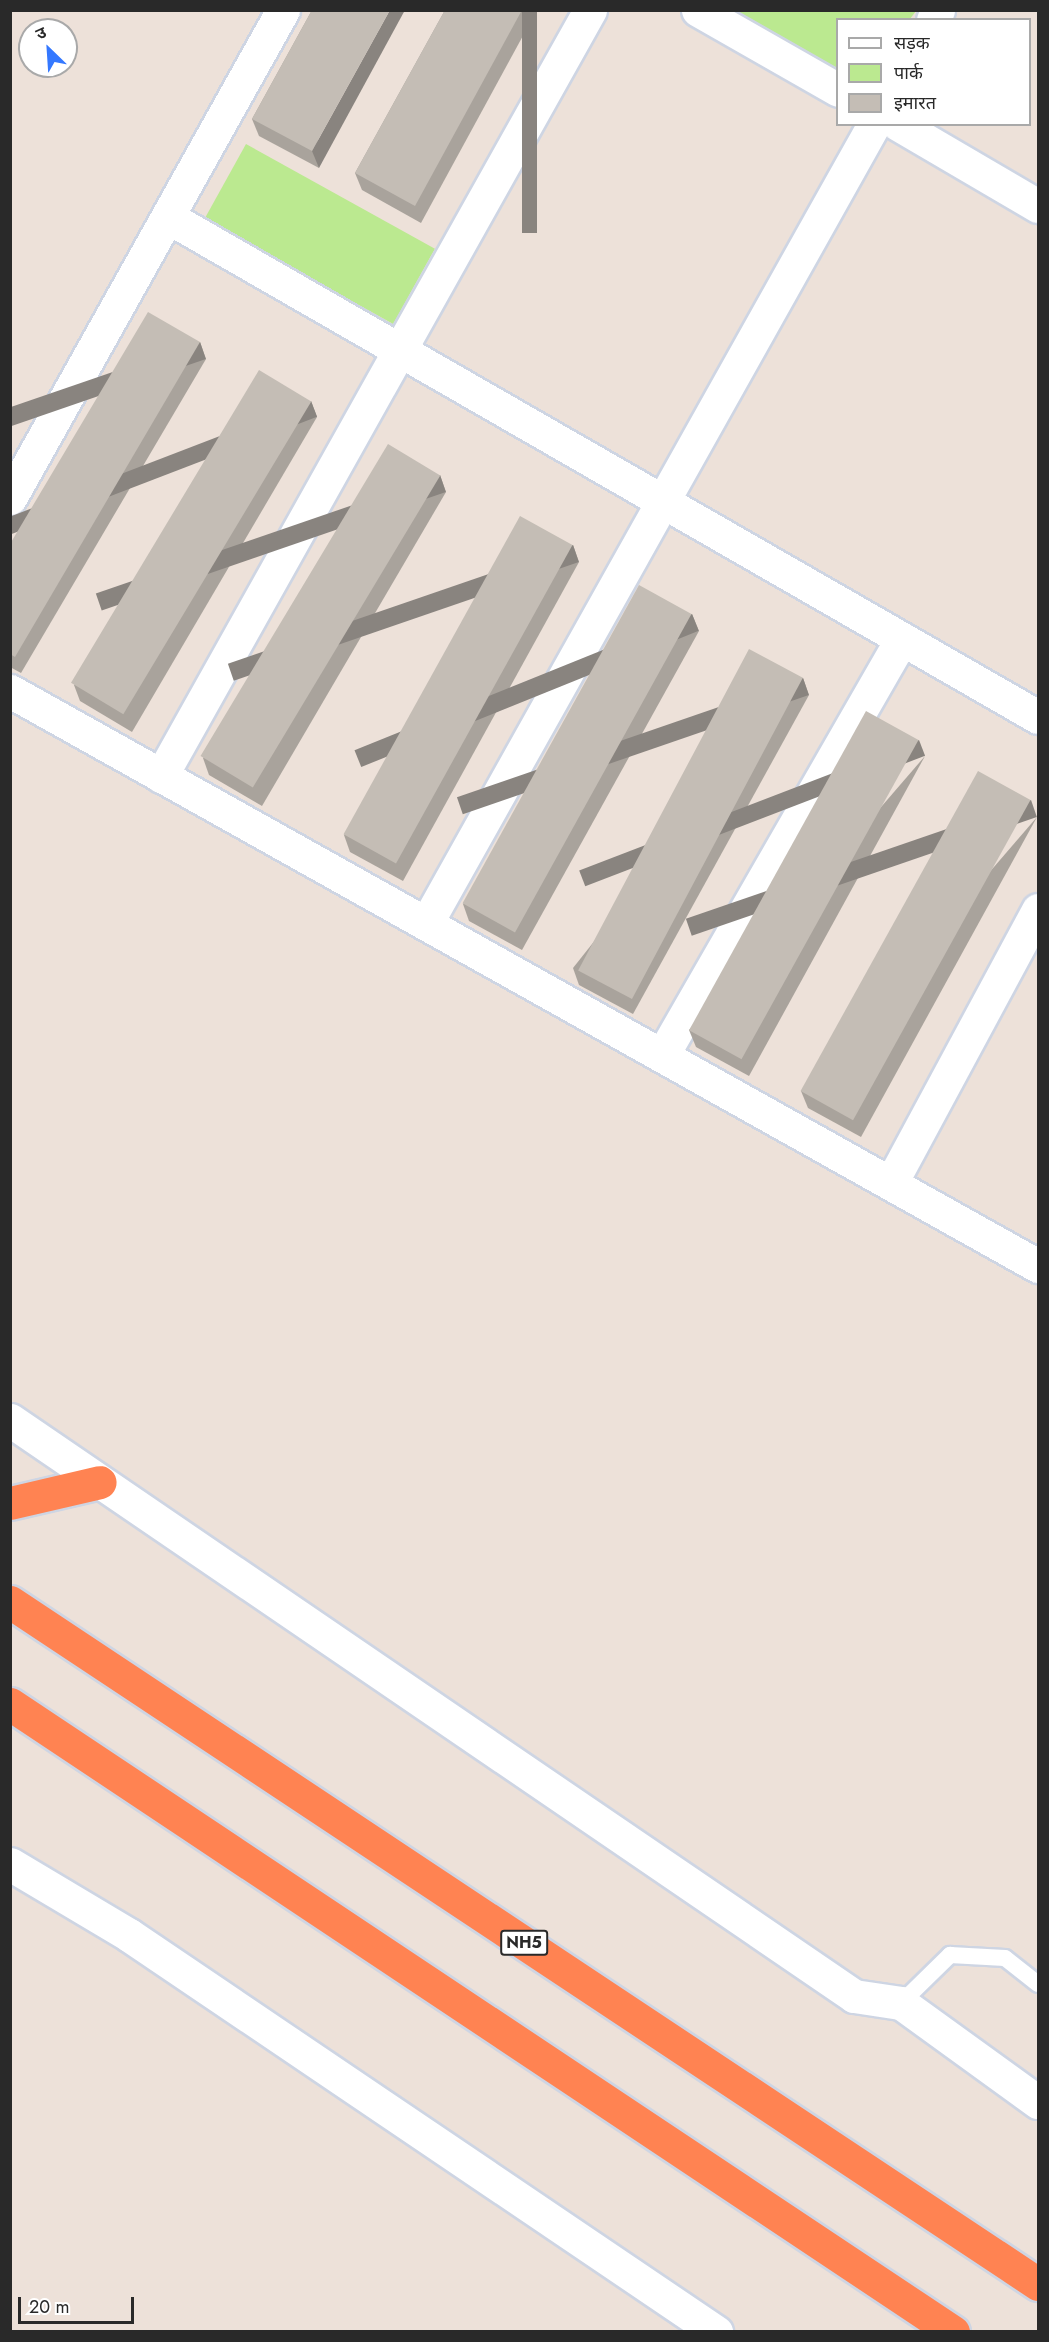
<!DOCTYPE html>
<meta charset="utf-8">
<style>
body{margin:0}
#map{position:relative;width:1049px;height:2342px;overflow:hidden;background:#ede1d9;font-family:Jost,"Noto Sans Devanagari",sans-serif}
div>[style]{position:absolute}
.green>*{inset:0;background:#bbe990;transform-origin:0 0}
.roads{filter:drop-shadow(2px 0 #ced5e3) drop-shadow(-2px 0 #ced5e3) drop-shadow(0 2px #ced5e3) drop-shadow(0 -2px #ced5e3)}
.lane>*{height:16px;margin:-8px;padding:0 8px;transform-origin:8px;border-radius:8px;background:#fff}
.street>*{height:33px;margin:-16.5px;padding:0 16.5px;transform-origin:16.5px;border-radius:16.5px;background:#fff}
.secondary>*{height:33px;margin:-16.5px;padding:0 16.5px;transform-origin:16.5px;border-radius:16.5px;background:#fff}
.highway>*{height:33px;margin:-16.5px;padding:0 16.5px;transform-origin:16.5px;border-radius:16.5px;background:#ff8352}
.wall>*{inset:0;background:#a9a39c}
.shaded-wall>*{inset:0;background:#89847f;transform-origin:0 0}
.building>*{inset:0;background:#c4bdb5;transform-origin:0 0}
span{translate:-50% -50%;white-space:nowrap;text-align:center;line-height:1.15;-webkit-text-stroke:5px #fff;paint-order:stroke}
.shield-label span{padding:2px 4px;background:#fff;border:2px solid;border-radius:4px;-webkit-text-stroke-width:0}
.shield-label{font-size:16px;color:#292929;font-weight:700}
.frame{position:absolute;inset:0;border:12px solid #292929;pointer-events:none}
.legend{position:absolute;left:836px;top:18px;width:195px;height:108px;box-sizing:border-box;background:#fff;border:2px solid #a9a9a9;margin:0;padding:8px 10px;list-style:none;font-size:18px;color:#292929}
.legend li{display:flex;align-items:center;gap:12px;height:30px}
.legend b{width:30px;border:2px solid #a9a9a9}
.north{position:absolute;left:18px;top:18px;width:60px;height:60px;box-sizing:border-box;background:#fff;border:2px solid #a9a9a9;border-radius:50%;rotate:335deg;font-size:16px;font-weight:700;line-height:24px;text-align:center;color:#292929}
.north::after{content:'';display:block;margin:auto;width:21px;height:27px;background:#3478ff;clip-path:polygon(50% 0,100% 100%,50% 72%,0 100%)}
.scale{position:absolute;left:18px;top:2297px;width:116px;height:27px;box-sizing:border-box;border:3px solid #292929;border-top:0;padding-left:8px;font-size:18px;line-height:21px;white-space:nowrap;color:#292929;-webkit-text-stroke:4px #fff;paint-order:stroke}
</style>
<div id="map">
<div class="green">
<div style="clip-path:polygon(731px 11px,916px 11px,910px 19px,838px 20px,837px 73px)"></div>
<div style="left:246px;top:144px;width:216px;height:86px;rotate:29deg"></div>
</div>
<div class="roads">
<div class="lane">
<div style="left:901px;top:2003px;width:69px;rotate:-44.4deg"></div>
<div style="left:950px;top:1955px;width:55px;rotate:3.1deg"></div>
<div style="left:1005px;top:1958px;width:42px;rotate:38.2deg"></div>
</div>
<div class="street">
<div style="left:698px;top:10px;width:161px;rotate:29.7deg"></div>
<div style="left:933px;top:20px;width:11px;rotate:-63deg"></div>
<div style="left:898px;top:124px;width:162px;rotate:30.4deg"></div>
<div style="left:168px;top:217px;width:1003px;rotate:29.89deg"></div>
<div style="left:10px;top:498px;width:559px;rotate:-60.78deg"></div>
<div style="left:10px;top:691px;width:1178px;rotate:29.22deg"></div>
<div style="left:161px;top:776px;width:878px;rotate:-60.75deg"></div>
<div style="left:427px;top:922px;width:915px;rotate:-60.74deg"></div>
<div style="left:663px;top:1054px;width:479px;rotate:-60.1deg"></div>
<div style="left:891px;top:1183px;width:310px;rotate:-61.7deg"></div>
</div>
<div class="secondary">
<div style="left:10px;top:1420px;width:1022px;rotate:34.31deg"></div>
<div style="left:854px;top:1996px;width:48px;rotate:8.5deg"></div>
<div style="left:901px;top:2003px;width:169px;rotate:35.9deg"></div>
<div style="left:10px;top:1864px;width:139px;rotate:30.8deg"></div>
<div style="left:129px;top:1935px;width:709px;rotate:34.07deg"></div>
</div>
<div class="highway">
<div style="left:10px;top:1503px;width:92px;rotate:-13.1deg"></div>
<div style="left:10px;top:1602px;width:1234px;rotate:33.56deg"></div>
<div style="left:10px;top:1704px;width:1133px;rotate:33.66deg"></div>
</div>
</div>
<div class="wall">
<div style="clip-path:polygon(312px 10px,319px 168px,259px 136px,252px 119px)"></div>
<div style="clip-path:polygon(445px 10px,537px 10px,421px 223px,362px 190px,355px 173px)"></div>
<div style="clip-path:polygon(200px 342px,206px 359px,21px 673px,10px 667px,10px 544px)"></div>
<div style="clip-path:polygon(311px 401px,317px 417px,132px 732px,80px 701px,74px 685px)"></div>
<div style="clip-path:polygon(440px 475px,446px 492px,262px 806px,209px 775px,203px 758px)"></div>
<div style="clip-path:polygon(573px 545px,579px 562px,403px 881px,350px 852px,344px 835px)"></div>
<div style="clip-path:polygon(692px 614px,699px 631px,522px 950px,469px 921px,463px 904px)"></div>
<div style="clip-path:polygon(803px 678px,809px 695px,633px 1014px,579px 985px,573px 968px)"></div>
<div style="clip-path:polygon(925px 756px,749px 1076px,696px 1047px,689px 1030px)"></div>
<div style="clip-path:polygon(1037px 817px,861px 1137px,808px 1108px,801px 1091px)"></div>
</div>
<div class="shaded-wall">
<div style="clip-path:polygon(390px 10px,405px 10px,319px 168px,312px 151px)"></div>
<div style="left:522px;top:10px;width:15px;height:223px"></div>
<div style="left:200px;top:342px;width:18px;height:365px;rotate:71deg"></div>
<div style="left:311px;top:401px;width:17px;height:364px;rotate:69deg"></div>
<div style="left:440px;top:475px;width:18px;height:364px;rotate:71deg"></div>
<div style="left:573px;top:545px;width:18px;height:365px;rotate:71deg"></div>
<div style="left:692px;top:614px;width:18px;height:364px;rotate:68deg"></div>
<div style="left:803px;top:678px;width:18px;height:366px;rotate:71deg"></div>
<div style="left:919px;top:740px;width:17px;height:364px;rotate:69deg"></div>
<div style="left:1031px;top:800px;width:18px;height:365px;rotate:71deg"></div>
</div>
<div class="building">
<div style="clip-path:polygon(312px 10px,390px 10px,312px 151px,252px 119px)"></div>
<div style="clip-path:polygon(445px 10px,522px 10px,415px 206px,355px 173px)"></div>
<div style="clip-path:polygon(148px 312px,200px 342px,15px 657px,10px 654px,10px 544px)"></div>
<div style="left:259px;top:370px;width:61px;height:365px;rotate:31deg"></div>
<div style="left:388px;top:444px;width:61px;height:364px;rotate:31deg"></div>
<div style="left:520px;top:516px;width:60px;height:364px;rotate:29deg"></div>
<div style="left:639px;top:585px;width:60px;height:364px;rotate:29deg"></div>
<div style="left:749px;top:649px;width:61px;height:364px;rotate:28deg"></div>
<div style="left:866px;top:711px;width:60px;height:365px;rotate:29deg"></div>
<div style="left:978px;top:771px;width:60px;height:366px;rotate:29deg"></div>
</div>
<div class="shield-label">
<span style="left:524px;top:1943px">NH5</span>
</div>
<div class="frame"></div>
<ul class="legend">
<li><b style="height:8px;background:#fff"></b>सड़क</li>
<li><b style="height:16px;background:#bbe990"></b>पार्क</li>
<li><b style="height:16px;background:#c4bdb5"></b>इमारत</li>
</ul>
<div class="north">उ</div>
<div class="scale">20 m</div>
</div>
